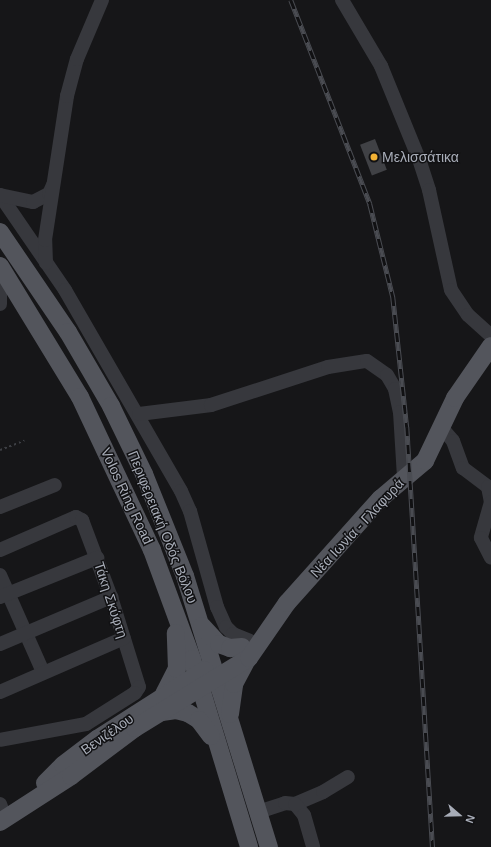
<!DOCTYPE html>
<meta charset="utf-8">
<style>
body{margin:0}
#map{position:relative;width:491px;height:847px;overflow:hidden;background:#161618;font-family:Helvetica,sans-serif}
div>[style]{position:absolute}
.building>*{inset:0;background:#404145;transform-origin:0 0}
.path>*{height:1.5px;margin-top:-0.75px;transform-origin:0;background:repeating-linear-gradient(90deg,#3d3f44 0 2px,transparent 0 5px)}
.minor>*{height:14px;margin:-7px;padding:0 7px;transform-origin:7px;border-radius:7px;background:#37383d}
.major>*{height:18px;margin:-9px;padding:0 9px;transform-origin:9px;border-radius:9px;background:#53555c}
.rail>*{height:4.5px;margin-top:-2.25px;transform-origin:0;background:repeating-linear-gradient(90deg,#111113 0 9px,#4a4c52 0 18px);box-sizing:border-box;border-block:1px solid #4a4c52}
.dots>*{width:11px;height:11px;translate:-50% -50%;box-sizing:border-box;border:2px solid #111113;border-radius:50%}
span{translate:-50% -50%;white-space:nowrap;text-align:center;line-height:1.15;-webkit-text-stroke:3px #111113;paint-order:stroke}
.poi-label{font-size:14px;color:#a8adb8}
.left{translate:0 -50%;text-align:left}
.street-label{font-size:14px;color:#a8adb8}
.north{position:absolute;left:439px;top:795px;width:40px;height:40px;-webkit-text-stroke:3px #111113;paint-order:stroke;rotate:110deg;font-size:11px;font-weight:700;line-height:16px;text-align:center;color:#a8adb8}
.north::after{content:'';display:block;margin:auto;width:14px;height:18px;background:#a8adb8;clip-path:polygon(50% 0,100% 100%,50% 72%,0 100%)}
</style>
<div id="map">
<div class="building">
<div style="left:375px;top:139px;width:33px;height:16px;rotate:69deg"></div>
</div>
<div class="path">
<div style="left:0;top:450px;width:26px;rotate:-21deg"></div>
</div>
<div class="minor">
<div style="left:342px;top:0;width:77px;rotate:59.4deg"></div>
<div style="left:381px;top:66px;width:100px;rotate:67.8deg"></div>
<div style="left:419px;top:159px;width:33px;rotate:72deg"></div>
<div style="left:429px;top:190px;width:102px;rotate:77.6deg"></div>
<div style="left:451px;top:290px;width:30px;rotate:56deg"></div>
<div style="left:468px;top:315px;width:31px;rotate:42deg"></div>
<div style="left:0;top:195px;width:115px;rotate:55.6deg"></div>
<div style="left:65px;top:290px;width:232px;rotate:60deg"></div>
<div style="left:181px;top:491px;width:22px;rotate:66deg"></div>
<div style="left:190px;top:511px;width:100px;rotate:74.3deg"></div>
<div style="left:217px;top:607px;width:22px;rotate:66deg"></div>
<div style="left:226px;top:627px;width:10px;rotate:45deg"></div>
<div style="left:233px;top:634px;width:18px;rotate:22deg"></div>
<div style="left:0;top:195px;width:34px;rotate:12deg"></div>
<div style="left:33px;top:202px;width:18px;rotate:-27deg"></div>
<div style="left:49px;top:194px;width:10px;rotate:-66deg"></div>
<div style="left:46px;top:263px;width:23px;rotate:-92deg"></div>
<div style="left:45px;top:240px;width:146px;rotate:-81.3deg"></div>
<div style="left:67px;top:96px;width:38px;rotate:-75deg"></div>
<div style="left:77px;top:59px;width:64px;rotate:-67deg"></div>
<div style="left:0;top:289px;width:15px;rotate:90deg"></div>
<div style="left:139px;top:414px;width:73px;rotate:-7.1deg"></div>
<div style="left:211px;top:405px;width:123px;rotate:-18deg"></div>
<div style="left:328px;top:367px;width:39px;rotate:-9deg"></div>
<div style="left:367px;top:361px;width:24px;rotate:35deg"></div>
<div style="left:387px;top:375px;width:16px;rotate:60deg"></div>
<div style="left:395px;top:389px;width:24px;rotate:78deg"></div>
<div style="left:400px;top:412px;width:65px;rotate:86.5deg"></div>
<div style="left:441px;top:427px;width:18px;rotate:49deg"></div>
<div style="left:453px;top:441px;width:29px;rotate:70deg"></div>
<div style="left:463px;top:468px;width:31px;rotate:37deg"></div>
<div style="left:488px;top:487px;width:15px;rotate:79deg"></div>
<div style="left:491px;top:502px;width:37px;rotate:106deg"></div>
<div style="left:481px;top:538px;width:22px;rotate:63deg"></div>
<div style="left:0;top:507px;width:59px;rotate:-21.8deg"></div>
<div style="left:0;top:550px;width:83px;rotate:-23.5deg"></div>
<div style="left:76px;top:517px;width:7px;rotate:27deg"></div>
<div style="left:82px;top:520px;width:82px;rotate:69.4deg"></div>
<div style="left:111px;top:597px;width:94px;rotate:72.7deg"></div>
<div style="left:139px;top:687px;width:7px;rotate:124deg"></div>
<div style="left:135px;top:693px;width:58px;rotate:147.7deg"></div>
<div style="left:86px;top:724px;width:87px;rotate:169.5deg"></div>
<div style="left:0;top:575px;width:106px;rotate:66.1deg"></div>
<div style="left:0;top:597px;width:105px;rotate:-21.9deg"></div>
<div style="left:0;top:644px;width:121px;rotate:-22.9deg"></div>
<div style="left:0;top:692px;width:135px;rotate:-23.5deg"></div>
<div style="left:0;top:804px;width:15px;rotate:70deg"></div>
<div style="left:295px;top:804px;width:30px;rotate:-23deg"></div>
<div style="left:323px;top:792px;width:29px;rotate:-31deg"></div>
<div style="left:258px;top:812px;width:28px;rotate:-18deg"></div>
<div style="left:285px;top:803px;width:10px;rotate:6deg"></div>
<div style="left:295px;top:804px;width:14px;rotate:51deg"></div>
<div style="left:304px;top:815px;width:33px;rotate:74deg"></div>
</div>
<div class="major">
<div style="left:0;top:232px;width:121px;rotate:55.8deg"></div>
<div style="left:68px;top:332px;width:86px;rotate:59.8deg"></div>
<div style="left:111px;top:406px;width:76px;rotate:64.1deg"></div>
<div style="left:144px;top:474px;width:110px;rotate:68.1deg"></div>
<div style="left:185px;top:576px;width:284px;rotate:72.8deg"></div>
<div style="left:0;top:266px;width:153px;rotate:58.6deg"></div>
<div style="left:80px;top:397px;width:169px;rotate:64.8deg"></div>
<div style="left:152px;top:550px;width:116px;rotate:69.8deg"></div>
<div style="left:192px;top:659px;width:196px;rotate:73.1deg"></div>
<div style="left:202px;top:626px;width:25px;rotate:47deg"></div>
<div style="left:219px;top:644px;width:12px;rotate:20deg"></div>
<div style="left:230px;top:648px;width:12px;rotate:-5deg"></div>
<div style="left:164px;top:694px;width:28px;rotate:-63deg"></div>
<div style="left:177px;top:669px;width:36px;rotate:-92deg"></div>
<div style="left:162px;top:712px;width:14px;rotate:-8deg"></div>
<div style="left:176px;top:710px;width:12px;rotate:14deg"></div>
<div style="left:188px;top:713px;width:13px;rotate:32deg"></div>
<div style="left:199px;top:720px;width:20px;rotate:53deg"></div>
<div style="left:230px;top:714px;width:30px;rotate:-82deg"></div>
<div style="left:234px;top:684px;width:26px;rotate:-62deg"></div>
<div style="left:45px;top:783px;width:25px;rotate:-45deg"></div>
<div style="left:63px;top:765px;width:43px;rotate:-37.4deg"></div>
<div style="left:97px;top:739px;width:128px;rotate:-32.6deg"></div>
<div style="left:0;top:822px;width:85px;rotate:-32.9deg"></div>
<div style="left:71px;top:776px;width:80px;rotate:-36.9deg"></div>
<div style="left:135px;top:728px;width:134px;rotate:-31.6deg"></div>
<div style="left:249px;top:658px;width:67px;rotate:-55.4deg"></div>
<div style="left:287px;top:603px;width:140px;rotate:-48.2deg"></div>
<div style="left:380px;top:499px;width:59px;rotate:-40.2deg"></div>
<div style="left:425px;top:461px;width:70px;rotate:-64.5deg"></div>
<div style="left:455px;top:398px;width:63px;rotate:-55.3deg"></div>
</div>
<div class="rail">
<div style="left:291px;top:0;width:219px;rotate:68.8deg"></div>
<div style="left:370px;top:204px;width:96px;rotate:76.1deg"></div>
<div style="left:393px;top:297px;width:131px;rotate:83.9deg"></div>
<div style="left:407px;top:427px;width:421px;rotate:86.5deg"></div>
</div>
<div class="dots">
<div style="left:374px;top:157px;background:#f2b134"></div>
</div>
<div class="poi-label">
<span class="left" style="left:382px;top:157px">Μελισσάτικα</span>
</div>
<div class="street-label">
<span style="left:127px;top:496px;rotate:65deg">Volos Ring Road</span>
<span style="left:163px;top:527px;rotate:68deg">Περιφερειακή Οδός Βόλου</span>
<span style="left:357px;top:528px;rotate:-47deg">Νέα Ιωνία - Γλαφυρά</span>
<span style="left:111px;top:600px;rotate:72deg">Τάκη Σκύφτη</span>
<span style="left:107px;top:734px;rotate:-35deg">Βενιζέλου</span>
</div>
<div class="north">N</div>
</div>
